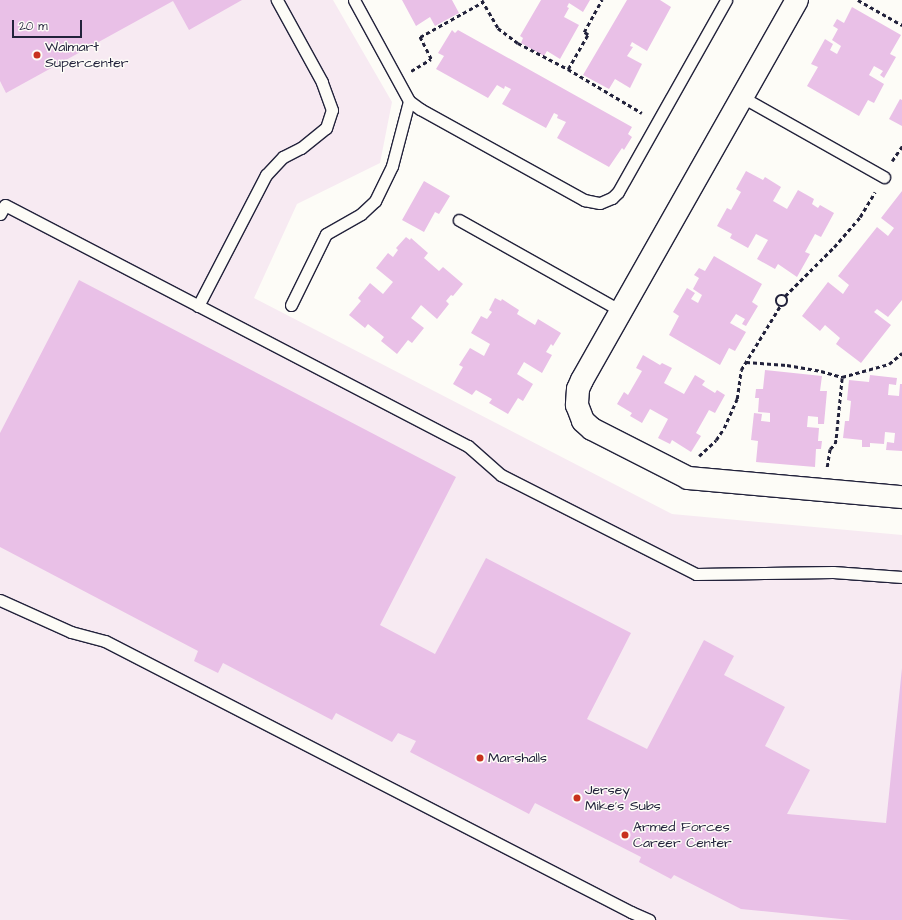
<!DOCTYPE html>
<style>
body{margin:0}
#map{position:relative;width:902px;height:920px;overflow:hidden;background:#fdfcf7;font-family:"Architects Daughter",sans-serif}
div>[style]{position:absolute}
.built>*{inset:0;background:#f7eaf2}
.building>*{inset:0;background:#e9c0e7}
.path>*{height:2.5px;margin-top:-1.25px;transform-origin:0;background:repeating-linear-gradient(90deg,#22223b 0 4px,transparent 0 7px)}
.path>.ring{margin:-1.25px;padding:0;box-sizing:content-box;background:none;border:2.5px solid #22223b;border-radius:50%}
.roads{filter:drop-shadow(1px 0 #22223b) drop-shadow(-1px 0 #22223b) drop-shadow(0 1px #22223b) drop-shadow(0 -1px #22223b)}
.lane>*{height:11px;margin:-5.5px;padding:0 5.5px;transform-origin:5.5px;border-radius:5.5px;background:#fdfcf7}
.street>*{height:22px;margin:-11px;padding:0 11px;transform-origin:11px;border-radius:11px;background:#fdfcf7}
.dots>*{width:11px;height:11px;translate:-50% -50%;box-sizing:border-box;border:2px solid #fdfcf7;border-radius:50%}
span{translate:-50% -50%;white-space:nowrap;text-align:center;line-height:1.15;-webkit-text-stroke:3px #fdfcf7;paint-order:stroke}
.poi-label{font-size:14px;color:#22223b}
.left{translate:0 -50%;text-align:left}
.scale{position:absolute;left:12px;top:20px;width:70px;height:18px;box-sizing:border-box;border:2px solid #22223b;border-top:0;padding-left:5px;font-size:12px;line-height:14px;white-space:nowrap;color:#22223b;-webkit-text-stroke:3px #fdfcf7;paint-order:stroke}
</style>
<div id="map">
<div class="built">
<div style="clip-path:polygon(0 0,333px 0,392px 102px,380px 163px,297px 204px,254px 298px,672px 514px,902px 535px,902px 920px,0 920px)"></div>
</div>
<div class="building">
<div style="clip-path:polygon(0 0,242px 0,189px 30px,173px 1px,6px 93px,0 81px)"></div>
<div style="clip-path:polygon(402px 0,452px 0,459px 13px,435px 26px,430px 17px,416px 26px)"></div>
<div style="clip-path:polygon(541px 0,590px 0,583px 12px,569px 3px,567px 7px,569px 8px,564px 17px,579px 25px,560px 59px,547px 51px,544px 56px,521px 43px,523px 38px,520px 36px)"></div>
<div style="clip-path:polygon(627px 0,660px 0,671px 7px,647px 51px,632px 42px,630px 46px,633px 47px,627px 56px,642px 64px,630px 88px,615px 79px,609px 89px,583px 75px)"></div>
<div style="clip-path:polygon(852px 7px,901px 35px,890px 54px,896px 57px,884px 78px,880px 75px,883px 71px,874px 66px,869px 75px,884px 84px,874px 103px,868px 100px,859px 116px,807px 86px,818px 67px,811px 64px,825px 39px,833px 44px,830px 50px,837px 54px,841px 46px,832px 40px,838px 29px,833px 26px,837px 19px,844px 23px)"></div>
<div style="clip-path:polygon(452px 30px,455px 33px,458px 30px,632px 127px,628px 134px,632px 137px,624px 150px,622px 148px,609px 167px,557px 138px,566px 122px,557px 118px,558px 115px,554px 113px,546px 128px,502px 104px,511px 89px,505px 86px,504px 89px,497px 85px,488px 98px,436px 69px,444px 56px,438px 53px)"></div>
<div style="clip-path:polygon(900px 99px,902px 100px,902px 126px,889px 119px)"></div>
<div style="clip-path:polygon(746px 171px,763px 180px,765px 177px,781px 187px,773px 201px,787px 209px,798px 190px,814px 199px,812px 204px,818px 208px,820px 205px,834px 213px,821px 237px,815px 234px,805px 252px,810px 254px,797px 277px,778px 264px,775px 269px,757px 259px,768px 240px,756px 234px,748px 248px,730px 238px,732px 234px,717px 226px,727px 208px,731px 210px,741px 192px,736px 189px)"></div>
<div style="clip-path:polygon(424px 181px,450px 196px,439px 214px,435px 212px,424px 232px,402px 220px)"></div>
<div style="clip-path:polygon(902px 191px,902px 300px,888px 317px,877px 309px,874px 312px,891px 325px,861px 363px,836px 344px,840px 338px,825px 325px,820px 331px,802px 316px,828px 282px,843px 294px,849px 285px,838px 276px,877px 227px,888px 236px,894px 228px,881px 218px)"></div>
<div style="clip-path:polygon(406px 237px,410px 240px,411px 238px,428px 253px,424px 258px,439px 271px,443px 267px,463px 284px,453px 296px,451px 295px,446px 301px,449px 304px,437px 319px,421px 305px,411px 318px,424px 328px,412px 343px,408px 340px,397px 354px,381px 341px,384px 337px,368px 324px,365px 328px,349px 315px,361px 301px,358px 298px,370px 283px,383px 294px,393px 282px,376px 268px,388px 253px,393px 257px,398px 250px,396px 248px)"></div>
<div style="clip-path:polygon(714px 256px,762px 284px,752px 302px,758px 306px,746px 326px,742px 324px,745px 319px,736px 314px,730px 323px,746px 332px,735px 351px,729px 348px,720px 365px,669px 335px,679px 316px,673px 312px,687px 288px,695px 293px,691px 299px,698px 303px,702px 295px,693px 289px,699px 278px,694px 275px,699px 268px,705px 271px)"></div>
<div style="clip-path:polygon(79px 280px,456px 477px,380px 625px,435px 654px,486px 558px,631px 633px,587px 719px,647px 749px,704px 640px,734px 656px,724px 675px,785px 707px,765px 746px,810px 770px,787px 814px,886px 823px,902px 668px,902px 920px,851px 920px,741px 909px,674px 875px,671px 879px,639px 862px,641px 857px,535px 803px,529px 814px,410px 752px,416px 741px,398px 733px,392px 742px,336px 713px,332px 720px,223px 663px,218px 673px,194px 661px,198px 651px,0 547px,0 433px)"></div>
<div style="clip-path:polygon(495px 298px,501px 301px,502px 299px,519px 310px,517px 314px,535px 325px,538px 319px,561px 333px,553px 346px,551px 344px,546px 352px,552px 355px,542px 373px,524px 362px,517px 374px,533px 384px,523px 401px,518px 398px,508px 414px,489px 403px,492px 399px,476px 390px,472px 395px,453px 384px,463px 367px,459px 365px,470px 348px,484px 356px,490px 344px,471px 333px,481px 316px,487px 319px,492px 312px,489px 310px)"></div>
<div style="clip-path:polygon(643px 355px,660px 365px,662px 363px,672px 368px,664px 383px,684px 394px,695px 375px,705px 381px,702px 385px,715px 393px,717px 390px,725px 395px,715px 413px,709px 410px,696px 433px,701px 436px,691px 452px,672px 440px,670px 444px,658px 438px,668px 419px,650px 409px,642px 423px,630px 416px,632px 413px,617px 404px,624px 392px,628px 395px,642px 371px,636px 368px)"></div>
<div style="clip-path:polygon(765px 370px,822px 376px,820px 391px,827px 391px,824px 424px,818px 424px,818px 417px,808px 416px,807px 427px,819px 428px,818px 441px,822px 441px,821px 449px,816px 449px,815px 467px,756px 462px,758px 441px,751px 440px,754px 413px,762px 414px,761px 421px,770px 422px,770px 413px,758px 412px,759px 398px,755px 398px,756px 389px,763px 389px)"></div>
<div style="clip-path:polygon(870px 375px,897px 378px,896px 385px,889px 384px,888px 395px,899px 396px,900px 384px,902px 384px,902px 451px,886px 450px,887px 442px,894px 443px,895px 433px,885px 432px,884px 444px,870px 443px,870px 447px,862px 447px,862px 440px,843px 438px,845px 421px,849px 421px,851px 401px,847px 400px,849px 380px,869px 382px)"></div>
</div>
<div class="path">
<div style="left:482px;top:0;width:32px;rotate:60deg"></div>
<div style="left:498px;top:28px;width:25px;rotate:37deg"></div>
<div style="left:518px;top:43px;width:56px;rotate:27.5deg"></div>
<div style="left:568px;top:69px;width:86px;rotate:30.7deg"></div>
<div style="left:858px;top:0;width:51px;rotate:29.6deg"></div>
<div style="left:568px;top:69px;width:39px;rotate:-60deg"></div>
<div style="left:588px;top:35px;width:5px;rotate:-143deg"></div>
<div style="left:584px;top:32px;width:37px;rotate:-61deg"></div>
<div style="left:411px;top:71px;width:23px;rotate:-31deg"></div>
<div style="left:431px;top:59px;width:25px;rotate:-117deg"></div>
<div style="left:420px;top:37px;width:72px;rotate:-29.1deg"></div>
<div style="left:892px;top:161px;width:18px;rotate:-56deg"></div>
<div class="ring" style="left:776.5px;top:295.5px;width:8.5px;height:8.5px"></div>
<div style="left:785px;top:296px;width:69px;rotate:-45deg"></div>
<div style="left:834px;top:247px;width:40px;rotate:-49deg"></div>
<div style="left:860px;top:217px;width:29px;rotate:-59deg"></div>
<div style="left:746px;top:362px;width:41px;rotate:4.2deg"></div>
<div style="left:787px;top:365px;width:35px;rotate:10deg"></div>
<div style="left:821px;top:371px;width:22px;rotate:16deg"></div>
<div style="left:699px;top:456px;width:23px;rotate:-43deg"></div>
<div style="left:716px;top:440px;width:14px;rotate:-56deg"></div>
<div style="left:724px;top:428px;width:32px;rotate:-66deg"></div>
<div style="left:737px;top:399px;width:29px;rotate:-82deg"></div>
<div style="left:741px;top:370px;width:75px;rotate:-58.6deg"></div>
<div style="left:827px;top:467px;width:18px;rotate:-81deg"></div>
<div style="left:830px;top:449px;width:7px;rotate:-45deg"></div>
<div style="left:835px;top:444px;width:6px;rotate:-81deg"></div>
<div style="left:836px;top:438px;width:61px;rotate:-84.4deg"></div>
<div style="left:842px;top:377px;width:49px;rotate:-15.5deg"></div>
<div style="left:889px;top:364px;width:17px;rotate:-40deg"></div>
</div>
<div class="roads">
<div class="lane">
<div style="left:354px;top:0;width:115px;rotate:61.4deg"></div>
<div style="left:409px;top:101px;width:14px;rotate:36deg"></div>
<div style="left:420px;top:109px;width:188px;rotate:29deg"></div>
<div style="left:584px;top:200px;width:16px;rotate:11deg"></div>
<div style="left:600px;top:203px;width:13px;rotate:-23deg"></div>
<div style="left:612px;top:198px;width:8px;rotate:-45deg"></div>
<div style="left:618px;top:192px;width:220px;rotate:-60.6deg"></div>
<div style="left:742px;top:97px;width:163px;rotate:29.4deg"></div>
<div style="left:0;top:214px;width:10px;rotate:-61deg"></div>
<div style="left:5px;top:205px;width:522px;rotate:27.5deg"></div>
<div style="left:468px;top:446px;width:44px;rotate:41.3deg"></div>
<div style="left:501px;top:475px;width:219px;rotate:26.9deg"></div>
<div style="left:696px;top:574px;width:137px;rotate:-0.8deg"></div>
<div style="left:833px;top:572px;width:69px;rotate:4.1deg"></div>
<div style="left:459px;top:220px;width:186px;rotate:29.3deg"></div>
<div style="left:291px;top:305px;width:79px;rotate:-63.8deg"></div>
<div style="left:326px;top:234px;width:40px;rotate:-29.7deg"></div>
<div style="left:361px;top:214px;width:19px;rotate:-43deg"></div>
<div style="left:375px;top:201px;width:39px;rotate:-64deg"></div>
<div style="left:392px;top:166px;width:67px;rotate:-75.3deg"></div>
<div style="left:198px;top:306px;width:148px;rotate:-62.6deg"></div>
<div style="left:266px;top:175px;width:25px;rotate:-47deg"></div>
<div style="left:283px;top:157px;width:20px;rotate:-27deg"></div>
<div style="left:301px;top:148px;width:32px;rotate:-39deg"></div>
<div style="left:326px;top:128px;width:19px;rotate:-72deg"></div>
<div style="left:332px;top:110px;width:30px;rotate:-110deg"></div>
<div style="left:322px;top:82px;width:94px;rotate:-118.8deg"></div>
<div style="left:0;top:600px;width:78px;rotate:24.3deg"></div>
<div style="left:71px;top:632px;width:35px;rotate:15deg"></div>
<div style="left:105px;top:641px;width:592px;rotate:27.26deg"></div>
<div style="left:631px;top:912px;width:20px;rotate:24deg"></div>
</div>
<div class="street">
<div style="left:797px;top:0;width:437px;rotate:119.5deg"></div>
<div style="left:582px;top:380px;width:10px;rotate:114deg"></div>
<div style="left:578px;top:389px;width:16px;rotate:94deg"></div>
<div style="left:577px;top:405px;width:17px;rotate:69deg"></div>
<div style="left:583px;top:421px;width:12px;rotate:42deg"></div>
<div style="left:592px;top:429px;width:108px;rotate:27deg"></div>
<div style="left:688px;top:478px;width:215px;rotate:5.1deg"></div>
</div>
</div>
<div class="dots">
<div style="left:37px;top:55px;background:#c8321e"></div>
<div style="left:480px;top:758px;background:#c8321e"></div>
<div style="left:577px;top:798px;background:#c8321e"></div>
<div style="left:625px;top:835px;background:#c8321e"></div>
</div>
<div class="poi-label">
<span class="left" style="left:45px;top:55px">Walmart<br>Supercenter</span>
<span class="left" style="left:488px;top:758px">Marshalls</span>
<span class="left" style="left:585px;top:798px">Jersey<br>Mike's Subs</span>
<span class="left" style="left:633px;top:835px">Armed Forces<br>Career Center</span>
</div>
<div class="scale">20 m</div>
</div>
